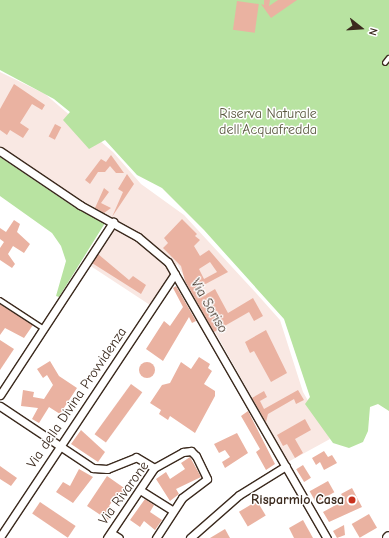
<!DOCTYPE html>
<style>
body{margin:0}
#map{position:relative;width:389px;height:538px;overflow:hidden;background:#fff;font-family:"Comic Neue",sans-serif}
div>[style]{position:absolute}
.built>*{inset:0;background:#f9e8e3}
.green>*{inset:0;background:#b8e3a1}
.building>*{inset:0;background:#eab2a1;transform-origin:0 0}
.round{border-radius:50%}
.roads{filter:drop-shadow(1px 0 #3b2a1e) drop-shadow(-1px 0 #3b2a1e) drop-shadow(0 1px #3b2a1e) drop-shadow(0 -1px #3b2a1e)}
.lane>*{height:3.5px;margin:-1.75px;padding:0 1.75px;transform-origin:1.75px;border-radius:1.75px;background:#fff}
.street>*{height:7px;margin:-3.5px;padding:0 3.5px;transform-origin:3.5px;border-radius:3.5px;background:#fff}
.secondary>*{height:10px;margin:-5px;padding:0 5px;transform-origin:5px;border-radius:5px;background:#fff}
.dots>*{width:11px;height:11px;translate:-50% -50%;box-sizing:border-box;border:2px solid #fff;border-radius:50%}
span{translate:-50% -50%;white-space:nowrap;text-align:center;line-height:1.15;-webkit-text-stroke:3px #fff;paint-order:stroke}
.park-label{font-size:14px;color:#5a583f}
.street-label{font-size:14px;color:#3b2a1e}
.poi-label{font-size:14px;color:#3b2a1e;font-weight:700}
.right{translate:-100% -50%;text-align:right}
.north{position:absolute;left:341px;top:8px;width:40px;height:40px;-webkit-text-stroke:3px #fff;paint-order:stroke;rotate:107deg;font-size:11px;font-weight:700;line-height:16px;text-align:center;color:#3b2a1e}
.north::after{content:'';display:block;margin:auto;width:14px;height:18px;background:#3b2a1e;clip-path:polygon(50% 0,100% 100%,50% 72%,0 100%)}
</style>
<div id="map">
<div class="built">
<div style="clip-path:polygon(0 72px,45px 94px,113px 152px,141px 184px,184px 215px,256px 293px,280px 320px,303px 392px,330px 439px,288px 462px,177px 264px,150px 305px,86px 263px,113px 222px,0 151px)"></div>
</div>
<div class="green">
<div style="clip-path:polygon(0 0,389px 0,389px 411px,378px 404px,370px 407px,368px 431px,363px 442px,349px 448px,333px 443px,305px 404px,310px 397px,284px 319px,204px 230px,162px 188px,137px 175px,105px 140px,89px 149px,63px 120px,70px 112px,54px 99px,0 70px)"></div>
<div style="clip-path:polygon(0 157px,77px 209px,105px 223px,59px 297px,56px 296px,66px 261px,61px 246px,52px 233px,0 196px)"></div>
</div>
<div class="building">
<div style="clip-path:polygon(264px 0,270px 0,269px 6px,278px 0,297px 0,271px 18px,261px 4px,264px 5px)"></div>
<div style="left:237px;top:1px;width:22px;height:29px;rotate:8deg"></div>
<div style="clip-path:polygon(14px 84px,45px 105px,42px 110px,32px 104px,20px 123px,29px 129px,23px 138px,10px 130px,7px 135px,0 130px,0 109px)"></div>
<div style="left:55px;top:124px;width:7px;height:14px;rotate:27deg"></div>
<div style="clip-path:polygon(111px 155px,124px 173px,116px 173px,110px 166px,105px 172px,98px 172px,90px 184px,85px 180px,101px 159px,106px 162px)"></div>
<div style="clip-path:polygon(127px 174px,134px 184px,112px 217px,123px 192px,118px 189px)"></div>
<div style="clip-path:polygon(104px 188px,109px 192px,101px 203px,111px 208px,104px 213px,95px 208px)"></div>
<div style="clip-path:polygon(evenodd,182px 219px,197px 234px,195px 236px,200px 240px,194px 246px,200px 256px,209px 250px,228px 272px,200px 287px,205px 295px,215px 289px,228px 313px,253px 298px,263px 316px,254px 321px,249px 312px,214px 332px,185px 281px,181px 266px,163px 248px,168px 243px,164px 238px,182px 219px,210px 262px,217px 272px,204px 279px,199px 269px,210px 262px)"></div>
<div style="clip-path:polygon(14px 220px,20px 224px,17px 232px,30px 244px,24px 253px,13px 246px,8px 254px,15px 264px,12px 268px,0 260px,0 248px,4px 242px,0 239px,0 228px,6px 232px)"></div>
<div style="clip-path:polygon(98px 254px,129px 280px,133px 276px,146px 285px,141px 294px,92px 263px)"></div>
<div style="clip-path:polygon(176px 286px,196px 321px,192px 323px,189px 317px,163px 361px,146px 349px,164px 321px,170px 326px,183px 307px,173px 288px)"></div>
<div style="clip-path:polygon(0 304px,33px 325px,24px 338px,5px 328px,0 335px)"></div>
<div style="clip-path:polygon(266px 330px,287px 373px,271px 382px,254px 351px,250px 353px,245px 342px)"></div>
<div style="clip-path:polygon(0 340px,14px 349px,0 370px)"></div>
<div style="clip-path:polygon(199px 357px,210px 364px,208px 368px,212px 371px,204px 384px,215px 391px,215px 396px,195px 433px,170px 416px,168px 420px,159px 414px,161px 410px,150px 403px,162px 385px,170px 383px,181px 362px,191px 369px)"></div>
<div style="clip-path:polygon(50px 361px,59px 376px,77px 388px,60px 414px,49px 407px,39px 423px,32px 419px,38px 408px,21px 406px,23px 390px,34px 392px,33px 397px,44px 399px,53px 385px,47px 375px,43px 378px,37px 369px)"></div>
<div class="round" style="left:139px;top:362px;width:16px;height:16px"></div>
<div style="left:131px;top:384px;width:14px;height:62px;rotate:36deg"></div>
<div style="clip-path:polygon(298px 390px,304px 400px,296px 404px,294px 399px,268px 414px,266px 422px,252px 398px,264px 391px,267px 397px,260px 401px,264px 409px)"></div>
<div style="clip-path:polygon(248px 411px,275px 464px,266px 470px,256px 452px,260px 449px,241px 416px)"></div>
<div style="clip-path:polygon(305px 419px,311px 430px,295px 439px,303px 453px,295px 458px,287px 444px,283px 446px,277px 435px)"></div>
<div style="clip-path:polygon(81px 430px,105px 452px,98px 462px,71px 444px)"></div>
<div style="clip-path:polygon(237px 433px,248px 453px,225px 468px,222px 462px,230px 457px,225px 450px,219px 453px,214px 444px)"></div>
<div style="clip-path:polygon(324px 451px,328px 457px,332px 455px,337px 463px,324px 470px,320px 462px,316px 465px,312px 458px)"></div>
<div style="clip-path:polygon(190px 457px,201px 477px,176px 489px,179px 494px,170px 501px,156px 479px,166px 472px,170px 479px,185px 469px,181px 463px)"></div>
<div style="left:303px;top:465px;width:15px;height:8px;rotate:58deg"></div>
<div style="clip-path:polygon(0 466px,17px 478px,11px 486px,0 479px)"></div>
<div style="clip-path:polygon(79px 469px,93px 477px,73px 503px,56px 492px,63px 482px,70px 486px)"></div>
<div style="clip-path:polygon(107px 476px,127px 490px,121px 500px,116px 496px,109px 506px,115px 510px,108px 520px,87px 506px)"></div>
<div style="left:328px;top:481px;width:13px;height:21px;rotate:61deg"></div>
<div style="clip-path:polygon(352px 488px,362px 507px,329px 522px,323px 512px,345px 500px,341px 494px)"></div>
<div style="clip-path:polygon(145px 499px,154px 505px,150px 512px,162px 520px,155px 530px,144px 521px,140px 527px,130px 520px)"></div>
<div style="left:257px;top:501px;width:17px;height:21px;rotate:59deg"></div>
<div style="left:40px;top:502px;width:43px;height:14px;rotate:34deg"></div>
<div style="left:369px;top:514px;width:16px;height:20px;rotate:60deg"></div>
<div style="clip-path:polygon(303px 520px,313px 538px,294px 538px,289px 528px)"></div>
<div style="clip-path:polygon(344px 525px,345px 535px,337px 538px,333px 531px)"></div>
<div style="clip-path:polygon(225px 529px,230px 538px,210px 538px)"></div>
</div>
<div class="roads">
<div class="lane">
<div style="left:385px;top:63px;width:6px;rotate:-51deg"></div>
<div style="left:0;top:300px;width:51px;rotate:33.1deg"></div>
</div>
<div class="street">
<div style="left:0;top:151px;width:97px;rotate:34deg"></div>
<div style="left:80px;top:205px;width:66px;rotate:28.9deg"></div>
<div style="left:138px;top:237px;width:39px;rotate:40deg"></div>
<div style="left:168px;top:262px;width:319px;rotate:60.1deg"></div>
<div style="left:0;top:395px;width:207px;rotate:-56.8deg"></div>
<div style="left:0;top:406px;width:112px;rotate:33.7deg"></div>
<div style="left:93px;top:468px;width:14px;rotate:4deg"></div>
<div style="left:107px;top:469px;width:31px;rotate:-22deg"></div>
<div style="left:136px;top:457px;width:21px;rotate:31deg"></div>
<div style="left:140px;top:490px;width:39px;rotate:32deg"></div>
<div style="left:111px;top:533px;width:9px;rotate:32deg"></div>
<div style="left:0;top:537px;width:316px;rotate:-56.4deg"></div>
<div style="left:107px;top:538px;width:84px;rotate:-56.1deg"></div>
<div style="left:154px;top:468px;width:33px;rotate:-29deg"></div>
<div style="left:183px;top:452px;width:8px;rotate:-7deg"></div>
<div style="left:191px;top:451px;width:7px;rotate:45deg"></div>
<div style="left:196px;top:456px;width:25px;rotate:64deg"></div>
<div style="left:207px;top:479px;width:31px;rotate:143deg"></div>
<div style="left:182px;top:498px;width:48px;rotate:123deg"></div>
<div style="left:190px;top:538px;width:65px;rotate:-41.3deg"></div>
<div style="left:239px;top:495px;width:55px;rotate:-31.7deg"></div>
</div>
<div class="secondary">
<div style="left:388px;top:538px;width:1px;rotate:-45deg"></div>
</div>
</div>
<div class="dots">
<div style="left:352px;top:500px;background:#c8321e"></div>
</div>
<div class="park-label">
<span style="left:268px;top:122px">Riserva Naturale<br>dell'Acquafredda</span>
</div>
<div class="street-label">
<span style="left:209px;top:306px;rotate:60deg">Via Soriso</span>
<span style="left:77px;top:398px;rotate:-56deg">Via della Divina Provvidenza</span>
<span style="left:124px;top:493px;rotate:-54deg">Via Rivarone</span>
</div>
<div class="poi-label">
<span class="right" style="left:344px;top:500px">Risparmio Casa</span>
</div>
<div class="north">N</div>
</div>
